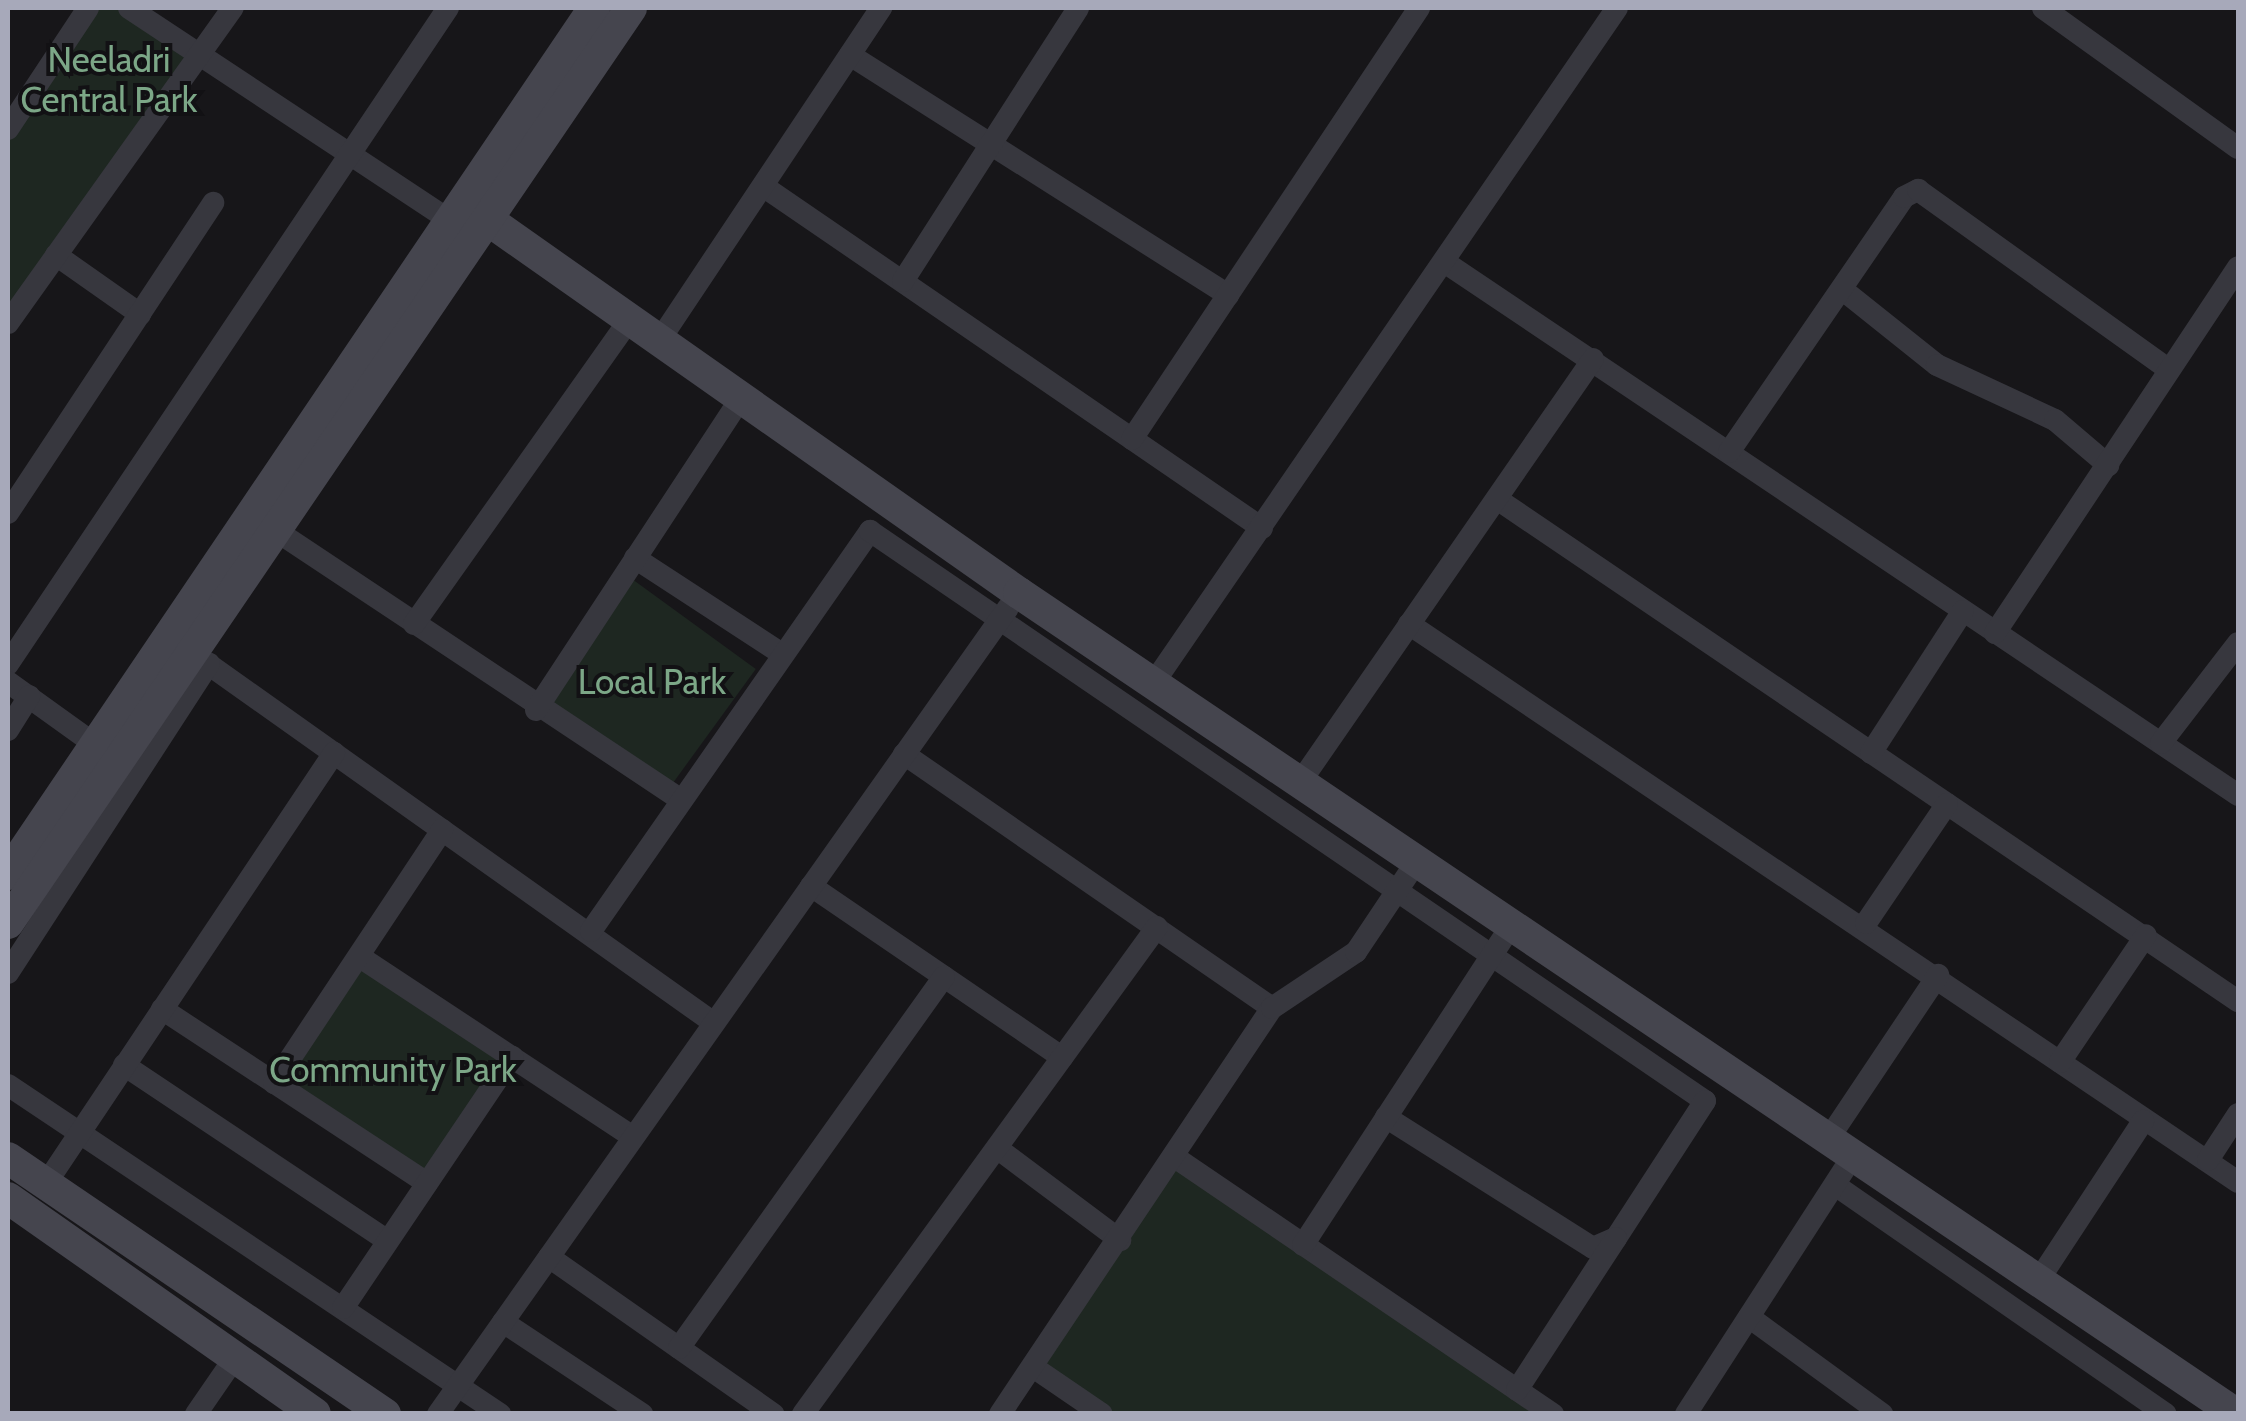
<!DOCTYPE html>
<style>
body{margin:0}
#map{position:relative;width:2246px;height:1421px;overflow:hidden;background:#171619;font-family:Cabin,sans-serif}
div>[style]{position:absolute}
.green>*{inset:0;background:#1e2721;transform-origin:0 0}
.street>*{height:22px;margin:-11px;padding:0 11px;transform-origin:11px;border-radius:11px;background:#37373e}
.secondary>*{height:32px;margin:-16px;padding:0 16px;transform-origin:16px;border-radius:16px;background:#45454e}
span{translate:-50% -50%;white-space:nowrap;text-align:center;line-height:1.15;-webkit-text-stroke:8px #121114;paint-order:stroke}
.park-label{font-size:35px;color:#7ca787}
.frame{position:absolute;inset:0;border:10px solid #a7a9ba;pointer-events:none}
</style>
<div id="map">
<div class="green">
<div style="clip-path:polygon(88px 8px,129px 8px,199px 55px,8px 323px,8px 129px)"></div>
<div style="left:632px;top:579px;width:153px;height:148px;rotate:36deg"></div>
<div style="left:360px;top:957px;width:182px;height:153px;rotate:33deg"></div>
<div style="clip-path:polygon(1176px 1158px,1551px 1413px,1106px 1413px,1033px 1367px)"></div>
</div>
<div class="street">
<div style="left:129px;top:8px;width:387px;rotate:33.5deg"></div>
<div style="left:2043px;top:8px;width:240px;rotate:35.7deg"></div>
<div style="left:850px;top:55px;width:448px;rotate:32.4deg"></div>
<div style="left:8px;top:129px;width:145px;rotate:-56.5deg"></div>
<div style="left:763px;top:186px;width:605px;rotate:34.43deg"></div>
<div style="left:56px;top:255px;width:103px;rotate:35.1deg"></div>
<div style="left:1446px;top:263px;width:954px;rotate:33.89deg"></div>
<div style="left:903px;top:281px;width:324px;rotate:-57.3deg"></div>
<div style="left:1843px;top:290px;width:120px;rotate:38.6deg"></div>
<div style="left:1937px;top:365px;width:130px;rotate:25deg"></div>
<div style="left:2055px;top:420px;width:70px;rotate:40.3deg"></div>
<div style="left:8px;top:323px;width:387px;rotate:-54.5deg"></div>
<div style="left:661px;top:338px;width:397px;rotate:-56.3deg"></div>
<div style="left:1132px;top:439px;width:518px;rotate:-56.34deg"></div>
<div style="left:1729px;top:452px;width:309px;rotate:-55.5deg"></div>
<div style="left:1904px;top:197px;width:16px;rotate:-27deg"></div>
<div style="left:1918px;top:190px;width:309px;rotate:35.6deg"></div>
<div style="left:1497px;top:499px;width:895px;rotate:34.12deg"></div>
<div style="left:8px;top:513px;width:372px;rotate:-56.5deg"></div>
<div style="left:272px;top:528px;width:491px;rotate:33.6deg"></div>
<div style="left:635px;top:558px;width:176px;rotate:33.1deg"></div>
<div style="left:414px;top:624px;width:376px;rotate:-54.7deg"></div>
<div style="left:1409px;top:624px;width:999px;rotate:33.94deg"></div>
<div style="left:1995px;top:633px;width:439px;rotate:-56.4deg"></div>
<div style="left:187px;top:649px;width:646px;rotate:35.36deg"></div>
<div style="left:8px;top:664px;width:790px;rotate:-56.15deg"></div>
<div style="left:1155px;top:681px;width:816px;rotate:-55.53deg"></div>
<div style="left:8px;top:682px;width:105px;rotate:35.7deg"></div>
<div style="left:536px;top:710px;width:376px;rotate:-56.7deg"></div>
<div style="left:8px;top:730px;width:40px;rotate:-58deg"></div>
<div style="left:2161px;top:743px;width:126px;rotate:-52.4deg"></div>
<div style="left:1871px;top:753px;width:169px;rotate:-57.1deg"></div>
<div style="left:904px;top:754px;width:447px;rotate:34.6deg"></div>
<div style="left:1301px;top:781px;width:513px;rotate:-55.32deg"></div>
<div style="left:811px;top:886px;width:304px;rotate:34.3deg"></div>
<div style="left:1866px;top:923px;width:144px;rotate:-55.8deg"></div>
<div style="left:591px;top:931px;width:488px;rotate:-55.1deg"></div>
<div style="left:870px;top:531px;width:1011px;rotate:34.32deg"></div>
<div style="left:1705px;top:1101px;width:163px;rotate:123deg"></div>
<div style="left:1616px;top:1238px;width:25px;rotate:157deg"></div>
<div style="left:1593px;top:1248px;width:245px;rotate:-147.7deg"></div>
<div style="left:360px;top:957px;width:327px;rotate:33.4deg"></div>
<div style="left:8px;top:973px;width:369px;rotate:-57deg"></div>
<div style="left:162px;top:1009px;width:317px;rotate:33.3deg"></div>
<div style="left:2060px;top:1062px;width:153px;rotate:-55.9deg"></div>
<div style="left:124px;top:1065px;width:317px;rotate:33.7deg"></div>
<div style="left:274px;top:1083px;width:304px;rotate:-56.4deg"></div>
<div style="left:8px;top:1085px;width:592px;rotate:33.77deg"></div>
<div style="left:1827px;top:1141px;width:200px;rotate:-56.2deg"></div>
<div style="left:997px;top:1148px;width:154px;rotate:36.8deg"></div>
<div style="left:1176px;top:1158px;width:456px;rotate:34.2deg"></div>
<div style="left:2208px;top:1160px;width:55px;rotate:-56.9deg"></div>
<div style="left:45px;top:1185px;width:520px;rotate:-56.22deg"></div>
<div style="left:1835px;top:1185px;width:402px;rotate:34.7deg"></div>
<div style="left:1303px;top:1245px;width:381px;rotate:-56.9deg"></div>
<div style="left:549px;top:1257px;width:274px;rotate:35deg"></div>
<div style="left:2040px;top:1278px;width:188px;rotate:-56.7deg"></div>
<div style="left:343px;top:1308px;width:303px;rotate:-56deg"></div>
<div style="left:1749px;top:1317px;width:165px;rotate:36.1deg"></div>
<div style="left:503px;top:1322px;width:167px;rotate:33.5deg"></div>
<div style="left:679px;top:1348px;width:456px;rotate:-54.5deg"></div>
<div style="left:1033px;top:1367px;width:83px;rotate:34.3deg"></div>
<div style="left:1517px;top:1390px;width:181px;rotate:-56.9deg"></div>
<div style="left:196px;top:1414px;width:67px;rotate:-55.4deg"></div>
<div style="left:438px;top:1414px;width:987px;rotate:-54.73deg"></div>
<div style="left:803px;top:1414px;width:602px;rotate:-53.99deg"></div>
<div style="left:1000px;top:1414px;width:489px;rotate:-56.2deg"></div>
<div style="left:1272px;top:1008px;width:101px;rotate:-33.7deg"></div>
<div style="left:1356px;top:952px;width:110px;rotate:-56.2deg"></div>
<div style="left:1686px;top:1414px;width:306px;rotate:-57.1deg"></div>
</div>
<div class="secondary">
<div style="left:464px;top:203px;width:678px;rotate:35.1deg"></div>
<div style="left:1019px;top:593px;width:1468px;rotate:34deg"></div>
<div style="left:8px;top:874px;width:1046px;rotate:-55.91deg"></div>
<div style="left:8px;top:923px;width:1107px;rotate:-55.75deg"></div>
<div style="left:8px;top:1158px;width:456px;rotate:34.2deg"></div>
<div style="left:8px;top:1198px;width:375px;rotate:35.1deg"></div>
</div>
<div class="park-label">
<span style="left:109px;top:80px">Neeladri<br>Central Park</span>
<span style="left:652px;top:682px">Local Park</span>
<span style="left:393px;top:1070px">Community Park</span>
</div>
<div class="frame"></div>
</div>
